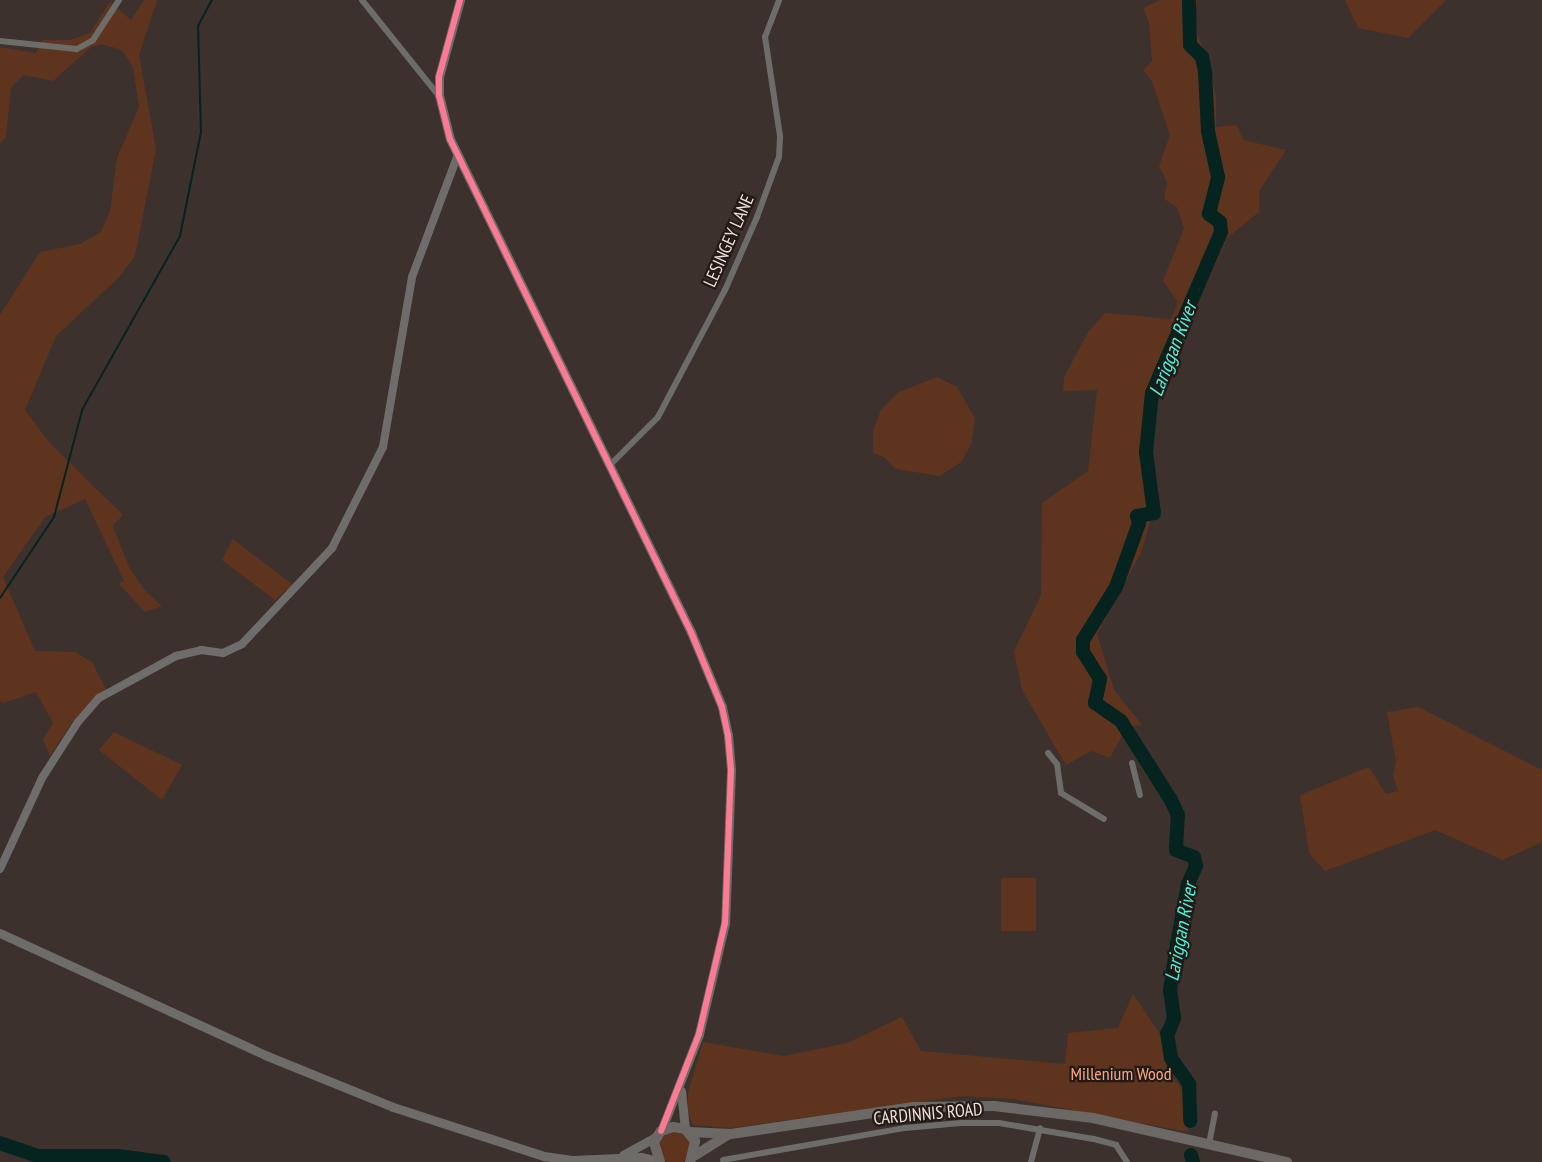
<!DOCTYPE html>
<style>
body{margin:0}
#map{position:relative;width:1542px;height:1162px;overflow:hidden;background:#3c312c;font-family:"PT Sans Narrow",sans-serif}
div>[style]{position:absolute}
.green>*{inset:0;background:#5f341f;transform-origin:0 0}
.round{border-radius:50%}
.stream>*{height:2px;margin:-1px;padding:0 1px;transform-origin:1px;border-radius:1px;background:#05241f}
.river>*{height:14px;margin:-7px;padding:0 7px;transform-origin:7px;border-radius:7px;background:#05241f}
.street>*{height:6px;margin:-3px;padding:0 3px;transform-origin:3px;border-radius:3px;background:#6c6c69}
.secondary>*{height:8px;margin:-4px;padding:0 4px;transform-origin:4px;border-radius:4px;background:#6f6d6c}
.primary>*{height:9px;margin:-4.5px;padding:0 4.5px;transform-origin:4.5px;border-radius:4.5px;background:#6e6c68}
.highway>*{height:10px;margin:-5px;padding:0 5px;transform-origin:5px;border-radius:5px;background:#6b6865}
.bus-1>*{height:6px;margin:-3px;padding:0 3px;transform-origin:3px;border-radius:3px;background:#fe7a93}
span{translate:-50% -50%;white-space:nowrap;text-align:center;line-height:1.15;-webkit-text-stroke:4.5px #231915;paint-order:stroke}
.street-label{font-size:18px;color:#ecdfd9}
.park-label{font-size:18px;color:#faa781}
.water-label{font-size:20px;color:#48f2dd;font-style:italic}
</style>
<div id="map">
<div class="green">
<div style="clip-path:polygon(144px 0,157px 0,139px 55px,156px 149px,135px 256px,119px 277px,56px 336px,25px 410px,49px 442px,123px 515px,113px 526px,129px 567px,144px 589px,162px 606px,145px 612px,119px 584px,124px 581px,85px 499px,45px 517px,3px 577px,35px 651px,75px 652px,92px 662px,107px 691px,72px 722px,50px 756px,43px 739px,53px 723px,36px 692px,3px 703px,0 701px,0 315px,40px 252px,80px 244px,101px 232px,110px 211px,117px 158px,139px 107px,133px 67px,122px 50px,102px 44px,91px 47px,53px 81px,24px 75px,11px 87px,6px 138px,0 143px,0 47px,36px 53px,42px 40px,70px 40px,90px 33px,110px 2px,131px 20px)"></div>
<div style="clip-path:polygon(1160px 0,1197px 0,1195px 28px,1209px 63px,1216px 97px,1216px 127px,1237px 125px,1243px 140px,1286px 150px,1259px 191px,1259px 212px,1227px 238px,1156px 401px,1151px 452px,1159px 491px,1141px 553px,1097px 634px,1114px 690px,1142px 725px,1127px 727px,1110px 758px,1091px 751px,1066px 765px,1022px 690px,1014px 651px,1041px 595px,1042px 503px,1088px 471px,1097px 390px,1063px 391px,1064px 377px,1089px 331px,1105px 313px,1171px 319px,1178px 302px,1163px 281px,1184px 228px,1177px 207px,1164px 199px,1167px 182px,1159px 166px,1170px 135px,1152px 81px,1143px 70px,1152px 61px,1149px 22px,1143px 8px)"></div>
<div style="clip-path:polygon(1345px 0,1446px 0,1408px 38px,1358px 28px)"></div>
<div style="clip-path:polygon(937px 377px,957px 387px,975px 418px,971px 445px,961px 462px,940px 476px,896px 469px,884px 457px,873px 453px,873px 431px,881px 410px,899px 392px)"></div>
<div style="clip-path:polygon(233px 539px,293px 585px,275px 600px,222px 560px)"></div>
<div style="clip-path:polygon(1418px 707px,1542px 770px,1542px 842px,1503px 860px,1435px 830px,1325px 871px,1309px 853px,1300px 795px,1369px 767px,1386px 794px,1398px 791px,1393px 775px,1396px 762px,1387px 712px)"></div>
<div style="clip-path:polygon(114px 732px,182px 765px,162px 800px,99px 750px)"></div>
<div style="left:1001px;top:878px;width:35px;height:53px"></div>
<div style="clip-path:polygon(1133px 994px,1166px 1043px,1166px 1070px,1185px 1092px,1188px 1132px,1013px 1099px,962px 1096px,730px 1128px,693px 1125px,688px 1112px,688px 1093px,703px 1042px,784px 1056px,847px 1043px,902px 1017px,921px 1051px,1065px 1064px,1068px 1033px,1118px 1028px)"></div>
<div class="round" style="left:659px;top:1132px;width:32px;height:32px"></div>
</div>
<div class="stream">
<div style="left:0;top:598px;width:97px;rotate:-56.3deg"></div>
<div style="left:54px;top:517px;width:111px;rotate:-75.3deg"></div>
<div style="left:82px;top:410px;width:200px;rotate:-60.6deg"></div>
<div style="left:180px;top:236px;width:106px;rotate:-78.6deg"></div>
<div style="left:201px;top:132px;width:106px;rotate:-91.6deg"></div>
<div style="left:198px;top:26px;width:30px;rotate:-62deg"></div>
</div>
<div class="river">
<div style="left:1169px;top:1031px;width:14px;rotate:-69deg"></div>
<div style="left:1174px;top:1018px;width:28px;rotate:-98deg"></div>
<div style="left:1170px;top:990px;width:47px;rotate:-81.3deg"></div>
<div style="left:1177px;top:944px;width:61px;rotate:-79.6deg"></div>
<div style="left:1188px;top:884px;width:20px;rotate:-66deg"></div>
<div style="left:1196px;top:866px;width:9px;rotate:-103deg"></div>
<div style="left:1194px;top:857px;width:19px;rotate:-159deg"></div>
<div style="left:1176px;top:850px;width:35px;rotate:-87deg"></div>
<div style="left:1178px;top:815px;width:17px;rotate:-115deg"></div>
<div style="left:1171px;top:800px;width:93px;rotate:-122.3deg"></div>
<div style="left:1121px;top:721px;width:32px;rotate:-145deg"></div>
<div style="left:1095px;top:703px;width:25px;rotate:-78deg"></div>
<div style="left:1100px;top:679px;width:32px;rotate:-122deg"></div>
<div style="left:1083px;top:652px;width:12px;rotate:-90deg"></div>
<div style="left:1083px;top:640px;width:62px;rotate:-58.1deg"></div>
<div style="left:1116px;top:587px;width:68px;rotate:-70.2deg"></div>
<div style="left:1139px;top:523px;width:7px;rotate:-106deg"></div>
<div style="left:1137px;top:516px;width:17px;rotate:-10deg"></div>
<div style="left:1154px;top:513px;width:62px;rotate:-97.5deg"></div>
<div style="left:1146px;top:452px;width:59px;rotate:-84.2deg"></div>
<div style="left:1152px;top:393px;width:175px;rotate:-66.8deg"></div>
<div style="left:1221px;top:232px;width:10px;rotate:-96deg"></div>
<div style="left:1220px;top:222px;width:14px;rotate:-144deg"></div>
<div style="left:1209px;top:214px;width:38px;rotate:-76deg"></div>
<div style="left:1218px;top:177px;width:47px;rotate:-102.3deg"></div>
<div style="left:1208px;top:131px;width:59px;rotate:-92.9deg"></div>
<div style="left:1205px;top:72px;width:15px;rotate:-101deg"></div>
<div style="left:1202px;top:57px;width:17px;rotate:-135deg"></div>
<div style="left:1190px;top:45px;width:45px;rotate:-91.3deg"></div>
<div style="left:1167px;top:1033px;width:25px;rotate:81deg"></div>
<div style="left:1171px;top:1058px;width:32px;rotate:55deg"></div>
<div style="left:1189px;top:1084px;width:37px;rotate:88deg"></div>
<div style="left:0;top:1143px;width:39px;rotate:19deg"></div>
<div style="left:37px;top:1156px;width:81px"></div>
<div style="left:118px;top:1156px;width:46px;rotate:7.4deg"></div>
<div style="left:1191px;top:1155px;width:7px;rotate:74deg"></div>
</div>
<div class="street">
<div style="left:362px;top:0;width:122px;rotate:51.3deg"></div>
<div style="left:0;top:41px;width:77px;rotate:5.9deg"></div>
<div style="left:77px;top:49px;width:18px;rotate:-29deg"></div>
<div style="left:93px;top:40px;width:48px;rotate:-57deg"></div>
<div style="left:611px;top:464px;width:66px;rotate:-45deg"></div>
<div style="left:658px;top:417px;width:144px;rotate:-62.2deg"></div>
<div style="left:725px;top:290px;width:80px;rotate:-66.3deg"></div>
<div style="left:757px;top:217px;width:64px;rotate:-69.9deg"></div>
<div style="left:779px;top:157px;width:21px;rotate:-87deg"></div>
<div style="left:780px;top:136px;width:100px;rotate:-98.6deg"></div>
<div style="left:765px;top:37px;width:40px;rotate:-69deg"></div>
<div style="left:1048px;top:753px;width:14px;rotate:51deg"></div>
<div style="left:1057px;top:764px;width:29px;rotate:82deg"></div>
<div style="left:1061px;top:793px;width:50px;rotate:31.2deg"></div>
<div style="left:1132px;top:763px;width:33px;rotate:76deg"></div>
<div style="left:1209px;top:1144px;width:31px;rotate:-79deg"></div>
<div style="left:723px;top:1160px;width:185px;rotate:-10deg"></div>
<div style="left:905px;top:1128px;width:56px;rotate:-5.1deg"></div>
<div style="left:961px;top:1123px;width:38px"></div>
<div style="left:999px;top:1123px;width:96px;rotate:9.6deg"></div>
<div style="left:1094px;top:1139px;width:23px;rotate:15deg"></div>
<div style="left:1116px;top:1145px;width:20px;rotate:57deg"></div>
<div style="left:1031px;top:1162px;width:35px;rotate:-75deg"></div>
</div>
<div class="secondary">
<div style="left:0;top:869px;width:100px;rotate:-65.2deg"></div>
<div style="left:42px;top:778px;width:67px;rotate:-57.3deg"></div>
<div style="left:78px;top:722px;width:32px;rotate:-49deg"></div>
<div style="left:99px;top:698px;width:88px;rotate:-28.6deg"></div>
<div style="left:176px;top:656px;width:26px;rotate:-13deg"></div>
<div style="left:201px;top:650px;width:22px;rotate:8deg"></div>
<div style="left:223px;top:653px;width:21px;rotate:-25deg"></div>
<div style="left:242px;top:644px;width:132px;rotate:-46.8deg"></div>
<div style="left:332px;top:548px;width:113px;rotate:-63.2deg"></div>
<div style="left:383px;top:447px;width:172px;rotate:-80.3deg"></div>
<div style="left:412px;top:277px;width:128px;rotate:-69.4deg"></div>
</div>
<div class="primary">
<div style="left:460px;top:0;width:80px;rotate:105.3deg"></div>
<div style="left:439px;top:77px;width:18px;rotate:90deg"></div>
<div style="left:439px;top:95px;width:45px;rotate:76deg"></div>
<div style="left:450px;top:139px;width:549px;rotate:63.95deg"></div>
<div style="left:691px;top:632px;width:81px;rotate:67.5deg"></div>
<div style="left:722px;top:707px;width:29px;rotate:78deg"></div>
<div style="left:728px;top:735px;width:35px;rotate:85deg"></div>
<div style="left:731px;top:770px;width:153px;rotate:92.2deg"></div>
<div style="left:725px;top:923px;width:114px;rotate:103.2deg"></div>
<div style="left:699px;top:1034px;width:104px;rotate:111.4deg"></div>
<div style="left:0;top:933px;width:292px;rotate:24.7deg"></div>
<div style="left:265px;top:1055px;width:138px;rotate:22.1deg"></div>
<div style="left:393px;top:1107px;width:159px;rotate:18deg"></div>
<div style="left:544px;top:1156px;width:28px;rotate:8deg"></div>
<div style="left:572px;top:1160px;width:69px;rotate:-2.5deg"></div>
<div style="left:641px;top:1157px;width:18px;rotate:13deg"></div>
<div style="left:681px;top:1091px;width:38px;rotate:84deg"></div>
<div style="left:623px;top:1155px;width:39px;rotate:-29deg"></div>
</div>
<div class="highway">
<div style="left:689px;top:1132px;width:42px;rotate:2.7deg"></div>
<div style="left:731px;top:1134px;width:185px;rotate:-8.4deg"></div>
<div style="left:914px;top:1107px;width:80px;rotate:-0.7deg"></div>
<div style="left:994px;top:1106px;width:100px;rotate:6.9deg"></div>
<div style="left:1093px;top:1118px;width:199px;rotate:12.8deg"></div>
<div style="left:694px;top:1156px;width:40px;rotate:-32deg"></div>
<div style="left:660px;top:1162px;width:21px;rotate:-107deg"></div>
<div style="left:654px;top:1142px;width:13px;rotate:-58deg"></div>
<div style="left:661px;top:1131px;width:13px;rotate:-18deg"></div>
<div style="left:673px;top:1127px;width:12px;rotate:9deg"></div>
<div style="left:685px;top:1129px;width:16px;rotate:50deg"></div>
<div style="left:695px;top:1141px;width:22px;rotate:103deg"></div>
</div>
<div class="bus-1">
<div style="left:460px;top:0;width:80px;rotate:105.3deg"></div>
<div style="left:439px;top:77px;width:18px;rotate:90deg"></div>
<div style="left:439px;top:95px;width:45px;rotate:76deg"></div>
<div style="left:450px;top:139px;width:549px;rotate:63.95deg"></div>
<div style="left:691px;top:632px;width:81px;rotate:67.5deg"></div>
<div style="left:722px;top:707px;width:29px;rotate:78deg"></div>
<div style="left:728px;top:735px;width:35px;rotate:85deg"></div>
<div style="left:731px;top:770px;width:153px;rotate:92.2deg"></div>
<div style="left:725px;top:923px;width:114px;rotate:103.2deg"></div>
<div style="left:699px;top:1034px;width:104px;rotate:111.4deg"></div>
</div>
<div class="street-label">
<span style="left:729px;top:241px;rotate:-66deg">LESINGEY LANE</span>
<span style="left:928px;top:1114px;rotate:-5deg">CARDINNIS ROAD</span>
</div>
<div class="park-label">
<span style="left:1121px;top:1074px">Millenium Wood</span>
</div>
<div class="water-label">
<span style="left:1173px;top:349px;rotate:-69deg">Lariggan River</span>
<span style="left:1181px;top:932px;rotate:-79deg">Lariggan River</span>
</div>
</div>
